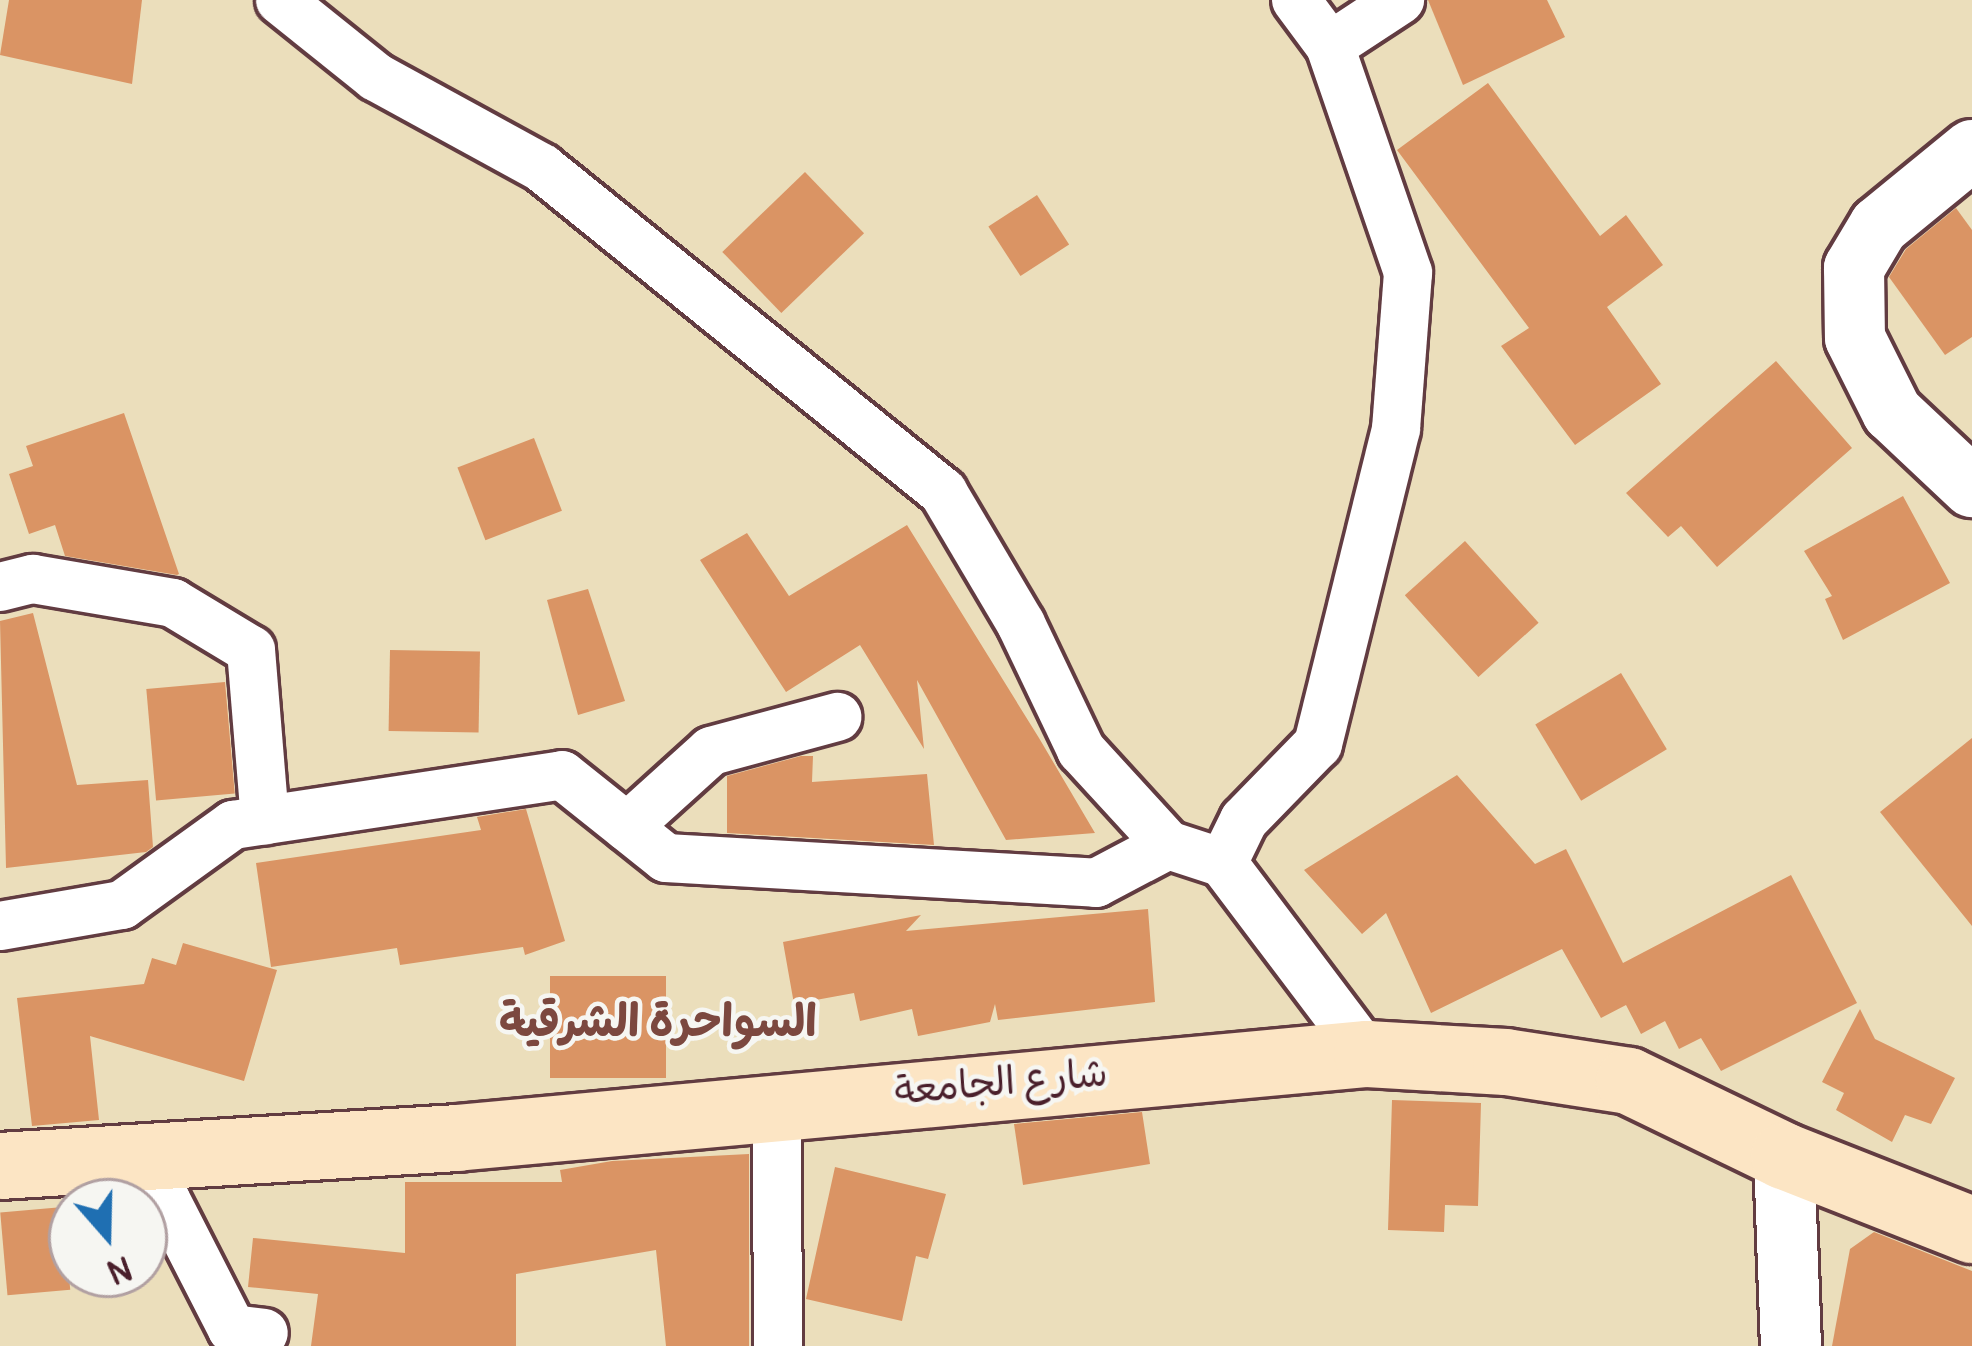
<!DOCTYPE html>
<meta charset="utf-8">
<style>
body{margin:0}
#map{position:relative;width:1972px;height:1346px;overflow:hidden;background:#ebdebb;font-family:Pangolin,"Playpen Sans Arabic",sans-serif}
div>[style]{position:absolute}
.building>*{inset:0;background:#da9464;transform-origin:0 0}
.roads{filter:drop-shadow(3px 0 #623c41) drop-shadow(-3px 0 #623c41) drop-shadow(0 3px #623c41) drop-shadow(0 -3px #623c41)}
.minor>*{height:48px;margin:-24px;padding:0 24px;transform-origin:24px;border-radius:24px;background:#fff}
.tertiary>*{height:60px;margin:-30px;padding:0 30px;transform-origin:30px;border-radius:30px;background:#fff}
.secondary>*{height:66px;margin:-33px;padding:0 33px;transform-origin:33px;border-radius:33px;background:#fce5c4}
span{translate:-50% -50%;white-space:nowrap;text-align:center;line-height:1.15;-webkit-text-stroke:9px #f6f6f2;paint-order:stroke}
.street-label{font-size:39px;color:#4a1f2b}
.quarter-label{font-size:45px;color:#7c483f;font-weight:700}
.north{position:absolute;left:48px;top:1178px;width:120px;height:120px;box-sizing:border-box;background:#f6f6f2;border:3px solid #b1a0a2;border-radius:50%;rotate:160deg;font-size:33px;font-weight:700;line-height:48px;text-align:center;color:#4a1f2b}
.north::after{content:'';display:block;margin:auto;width:42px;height:54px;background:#1f6fb2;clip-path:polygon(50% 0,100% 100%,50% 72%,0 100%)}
</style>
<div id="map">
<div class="building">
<div style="clip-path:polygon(9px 0,142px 0,132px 84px,0 55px)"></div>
<div style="clip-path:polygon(1428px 0,1547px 0,1565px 37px,1463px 85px)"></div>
<div style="clip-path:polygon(1488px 83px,1600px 236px,1626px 215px,1663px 265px,1607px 307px,1661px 384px,1575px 445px,1501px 346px,1529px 328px,1397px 150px)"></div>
<div style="left:805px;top:172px;width:85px;height:115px;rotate:46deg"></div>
<div style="left:1037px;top:195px;width:59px;height:58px;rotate:57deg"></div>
<div style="clip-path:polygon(1956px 208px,1972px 230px,1972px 337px,1945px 355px,1889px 277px,1906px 249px)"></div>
<div style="clip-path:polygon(1776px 361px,1852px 448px,1717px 567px,1681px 526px,1668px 537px,1626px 493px)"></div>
<div style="clip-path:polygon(124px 413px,179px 574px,177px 575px,65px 556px,55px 525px,29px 534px,9px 474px,33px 466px,26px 446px)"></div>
<div style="left:534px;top:438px;width:78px;height:82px;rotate:69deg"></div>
<div style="clip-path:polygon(1903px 496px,1950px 583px,1843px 640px,1825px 599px,1832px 596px,1804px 551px)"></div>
<div style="clip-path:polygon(907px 525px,1039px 738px,1095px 833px,1006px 840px,917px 680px,924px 749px,860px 645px,786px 692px,700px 560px,747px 533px,789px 596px)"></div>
<div style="left:1465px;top:541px;width:110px;height:81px;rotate:48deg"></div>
<div style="clip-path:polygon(588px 589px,625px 701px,578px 715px,547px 600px)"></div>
<div style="clip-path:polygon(33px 613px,77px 785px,148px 780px,153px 847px,146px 852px,6px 868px,0 621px)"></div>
<div style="left:390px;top:650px;width:90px;height:81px;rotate:1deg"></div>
<div style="left:1621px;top:673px;width:89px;height:100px;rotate:59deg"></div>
<div style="left:225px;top:682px;width:112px;height:79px;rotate:85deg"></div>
<div style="clip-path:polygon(1972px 738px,1972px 926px,1880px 812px)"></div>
<div style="clip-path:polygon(801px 756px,813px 756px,812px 782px,927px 774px,934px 845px,727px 833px,727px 776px)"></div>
<div style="clip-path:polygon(1457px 775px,1535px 864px,1566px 849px,1623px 963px,1791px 875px,1857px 1003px,1721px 1071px,1701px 1038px,1679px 1049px,1665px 1021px,1641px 1034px,1626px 1005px,1601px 1018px,1562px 949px,1431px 1013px,1386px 913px,1362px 934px,1304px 870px)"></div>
<div style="clip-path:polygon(526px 809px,565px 941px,525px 955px,523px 947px,400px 965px,397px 948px,271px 967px,256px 863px,481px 830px,477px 817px)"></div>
<div style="clip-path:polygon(1148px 909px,1155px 1002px,998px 1020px,995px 1004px,990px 1022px,918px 1036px,912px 1009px,860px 1021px,854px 993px,794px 1004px,783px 942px,921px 915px,906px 931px)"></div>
<div style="clip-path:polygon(183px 943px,277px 970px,244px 1081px,90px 1036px,99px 1120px,32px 1126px,17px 998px,144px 984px,152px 958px,176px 965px)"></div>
<div style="left:550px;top:976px;width:116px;height:102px"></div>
<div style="clip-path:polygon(1860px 1009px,1875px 1039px,1955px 1078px,1931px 1124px,1905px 1115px,1892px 1142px,1836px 1110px,1844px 1093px,1822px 1082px)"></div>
<div style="clip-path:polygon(1392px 1100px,1481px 1103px,1478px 1206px,1445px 1205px,1444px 1232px,1388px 1230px)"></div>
<div style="clip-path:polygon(1142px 1112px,1150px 1164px,1023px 1185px,1014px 1124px)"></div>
<div style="clip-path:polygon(749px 1154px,749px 1346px,666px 1346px,656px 1250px,516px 1274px,516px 1346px,311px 1346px,318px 1294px,248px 1287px,253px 1238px,405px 1253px,405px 1182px,562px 1182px,560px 1170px,612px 1161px)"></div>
<div style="clip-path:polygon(835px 1167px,946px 1194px,928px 1259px,916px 1256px,902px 1321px,806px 1299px)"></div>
<div style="left:63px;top:1207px;width:83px;height:63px;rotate:85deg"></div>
<div style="clip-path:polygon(1874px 1232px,1972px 1271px,1972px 1346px,1832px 1346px,1850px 1249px)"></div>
</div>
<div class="roads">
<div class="minor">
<div style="left:280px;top:0;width:123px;rotate:38.7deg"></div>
<div style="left:376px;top:77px;width:189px;rotate:28.7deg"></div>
<div style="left:542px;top:168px;width:516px;rotate:38.94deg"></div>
<div style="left:943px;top:492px;width:153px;rotate:59.4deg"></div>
<div style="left:1021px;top:624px;width:140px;rotate:64.5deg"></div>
<div style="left:1081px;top:750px;width:129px;rotate:47.5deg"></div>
<div style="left:1168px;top:845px;width:58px;rotate:18.1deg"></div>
<div style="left:1296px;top:0;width:57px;rotate:53.5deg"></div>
<div style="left:1330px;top:46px;width:240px;rotate:71deg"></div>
<div style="left:1408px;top:273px;width:156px;rotate:94.4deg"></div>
<div style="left:1396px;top:429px;width:325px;rotate:103.9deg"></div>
<div style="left:1318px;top:744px;width:106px;rotate:134.2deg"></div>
<div style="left:1244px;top:820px;width:48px;rotate:116deg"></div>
<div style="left:1223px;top:863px;width:239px;rotate:53deg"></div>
<div style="left:1330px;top:46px;width:84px;rotate:-33.3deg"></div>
<div style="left:0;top:587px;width:34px;rotate:-14deg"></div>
<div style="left:33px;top:579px;width:142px;rotate:9.7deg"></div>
<div style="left:173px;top:603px;width:91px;rotate:31.1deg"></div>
<div style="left:251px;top:650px;width:171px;rotate:85.3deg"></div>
<div style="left:627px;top:827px;width:113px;rotate:-42.1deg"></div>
<div style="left:711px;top:751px;width:131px;rotate:-15.1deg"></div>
<div style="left:0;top:926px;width:124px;rotate:-9.8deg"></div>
<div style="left:122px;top:905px;width:137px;rotate:-35.8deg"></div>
<div style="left:233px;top:825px;width:333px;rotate:-8.6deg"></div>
<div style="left:562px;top:775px;width:133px;rotate:38.6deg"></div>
<div style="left:666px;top:858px;width:431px;rotate:3.3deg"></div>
<div style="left:1096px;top:883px;width:81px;rotate:-27.8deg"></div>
<div style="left:777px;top:1104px;width:242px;rotate:89.8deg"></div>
<div style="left:63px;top:1161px;width:60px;rotate:38.2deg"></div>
<div style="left:110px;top:1198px;width:56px;rotate:2deg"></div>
<div style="left:166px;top:1200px;width:145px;rotate:62.9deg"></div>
<div style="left:232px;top:1329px;width:32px;rotate:7deg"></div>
</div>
<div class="tertiary">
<div style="left:1972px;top:150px;width:120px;rotate:140.7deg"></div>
<div style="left:1879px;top:226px;width:49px;rotate:120.8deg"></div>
<div style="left:1854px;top:268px;width:70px;rotate:89.2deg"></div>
<div style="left:1855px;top:338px;width:83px;rotate:63.4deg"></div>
<div style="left:1892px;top:412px;width:110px;rotate:43.2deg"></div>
<div style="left:1784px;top:1156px;width:190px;rotate:87.9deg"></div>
</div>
<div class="secondary">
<div style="left:0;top:1166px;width:457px;rotate:-3.5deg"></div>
<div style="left:456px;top:1138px;width:915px;rotate:-5.27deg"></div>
<div style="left:1367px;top:1054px;width:139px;rotate:3.3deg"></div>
<div style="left:1506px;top:1062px;width:124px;rotate:8.8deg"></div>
<div style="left:1629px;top:1081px;width:172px;rotate:25.8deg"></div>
<div style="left:1784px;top:1156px;width:202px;rotate:21.5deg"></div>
</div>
</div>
<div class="street-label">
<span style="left:1001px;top:1083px;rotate:-5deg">شارع الجامعة</span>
</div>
<div class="quarter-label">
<span style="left:658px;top:1023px">السواحرة الشرقية</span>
</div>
<div class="north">N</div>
</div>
